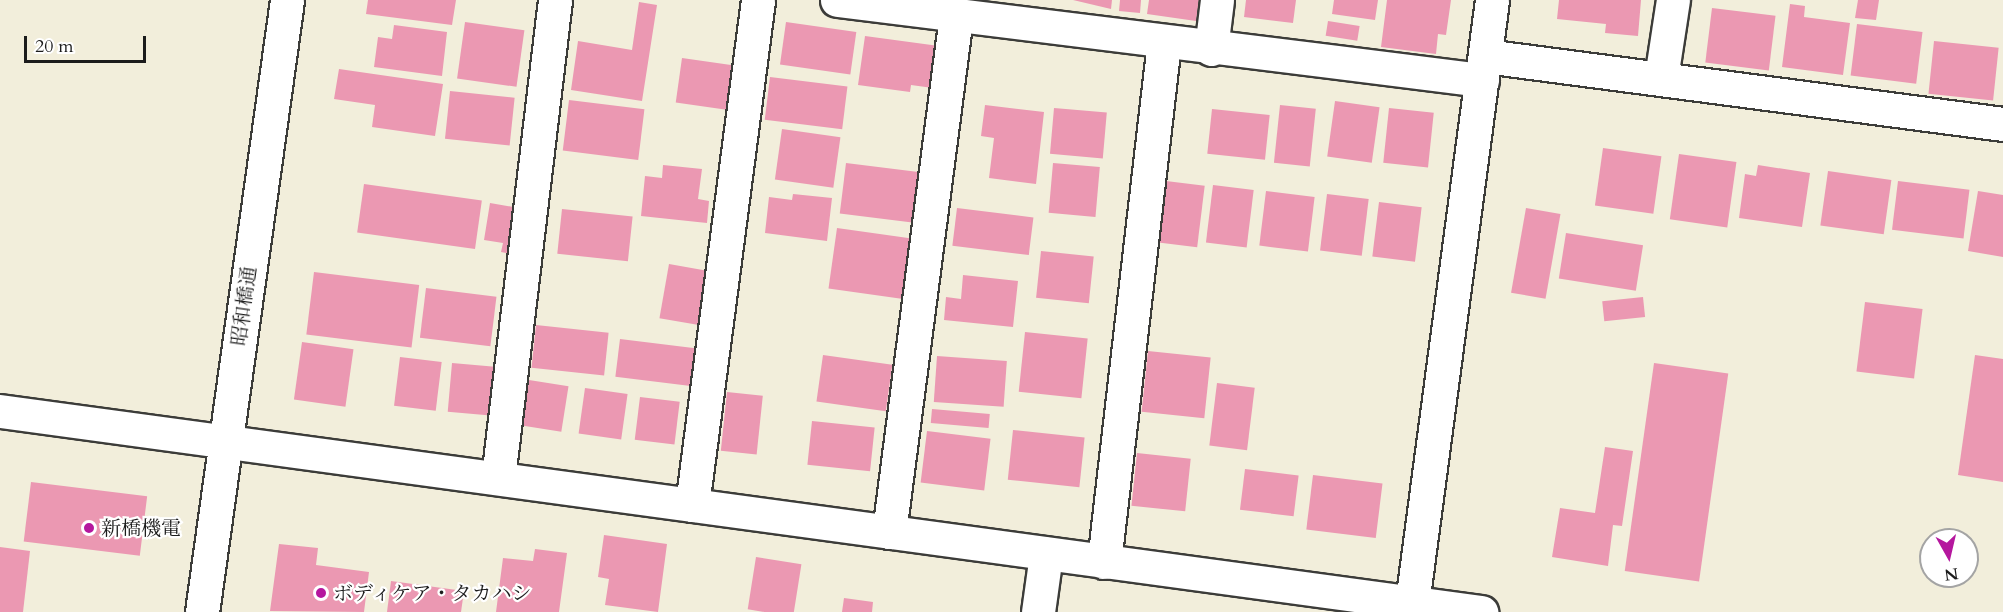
<!DOCTYPE html>
<meta charset="utf-8">
<style>
body{margin:0}
#map{position:relative;width:2003px;height:612px;overflow:hidden;background:#f2eedb;font-family:Cardo,"Noto Serif JP",serif}
div>[style]{position:absolute}
.building>*{inset:0;background:#eb98b2;transform-origin:0 0}
.roads{filter:drop-shadow(2px 0 #3c3c39) drop-shadow(-2px 0 #3c3c39) drop-shadow(0 2px #3c3c39) drop-shadow(0 -2px #3c3c39)}
.minor>*{height:33px;margin:-16.5px;padding:0 16.5px;transform-origin:16.5px;border-radius:16.5px;background:#fff}
.dots>*{width:16px;height:16px;translate:-50% -50%;box-sizing:border-box;border:3px solid #fff;border-radius:50%}
span{translate:-50% -50%;white-space:nowrap;text-align:center;line-height:1.15;-webkit-text-stroke:4.5px #fff;paint-order:stroke}
.street-label{font-size:20px;color:#1c1c1c}
.poi-label{font-size:20px;color:#1c1c1c}
.left{translate:0 -50%;text-align:left}
.north{position:absolute;left:1919px;top:528px;width:60px;height:60px;box-sizing:border-box;background:#fff;border:2px solid #a4a4a4;border-radius:50%;rotate:172deg;font-size:16px;font-weight:700;line-height:24px;text-align:center;color:#1c1c1c}
.north::after{content:'';display:block;margin:auto;width:21px;height:27px;background:#b5179e;clip-path:polygon(50% 0,100% 100%,50% 72%,0 100%)}
.scale{position:absolute;left:24px;top:36px;width:122px;height:27px;box-sizing:border-box;border:3px solid #1c1c1c;border-top:0;padding-left:8px;font-size:18px;line-height:21px;white-space:nowrap;color:#1c1c1c;-webkit-text-stroke:4px #fff;paint-order:stroke}
</style>
<div id="map">
<div class="building">
<div style="clip-path:polygon(368px 0,456px 0,452px 25px,366px 14px)"></div>
<div style="clip-path:polygon(1073px 0,1112px 0,1111px 9px)"></div>
<div style="clip-path:polygon(1120px 0,1141px 0,1140px 13px,1119px 11px)"></div>
<div style="clip-path:polygon(1149px 0,1199px 0,1196px 21px,1147px 14px)"></div>
<div style="clip-path:polygon(1246px 0,1296px 0,1293px 23px,1244px 17px)"></div>
<div style="clip-path:polygon(1334px 0,1378px 0,1375px 20px,1332px 14px)"></div>
<div style="clip-path:polygon(1387px 0,1451px 0,1446px 35px,1438px 34px,1436px 54px,1381px 47px)"></div>
<div style="clip-path:polygon(1559px 0,1641px 0,1638px 36px,1605px 33px,1606px 24px,1557px 19px)"></div>
<div style="clip-path:polygon(1858px 0,1879px 0,1876px 20px,1855px 18px)"></div>
<div style="clip-path:polygon(639px 2px,657px 5px,642px 101px,571px 90px,578px 41px,632px 50px)"></div>
<div style="clip-path:polygon(1790px 4px,1805px 6px,1804px 17px,1850px 23px,1843px 75px,1782px 67px)"></div>
<div style="left:1712px;top:8px;width:64px;height:55px;rotate:7deg"></div>
<div style="left:1328px;top:21px;width:32px;height:15px;rotate:9deg"></div>
<div style="left:465px;top:22px;width:60px;height:57px;rotate:8deg"></div>
<div style="left:786px;top:22px;width:71px;height:43px;rotate:8deg"></div>
<div style="left:1857px;top:24px;width:66px;height:52px;rotate:7deg"></div>
<div style="clip-path:polygon(394px 25px,447px 32px,442px 76px,374px 67px,378px 37px,392px 39px)"></div>
<div style="clip-path:polygon(865px 36px,939px 46px,933px 88px,911px 85px,910px 92px,858px 85px)"></div>
<div style="left:1934px;top:41px;width:65px;height:53px;rotate:6deg"></div>
<div style="left:682px;top:58px;width:53px;height:45px;rotate:8deg"></div>
<div style="clip-path:polygon(339px 69px,443px 84px,435px 136px,372px 127px,375px 105px,334px 99px)"></div>
<div style="left:770px;top:77px;width:78px;height:43px;rotate:7deg"></div>
<div style="left:450px;top:91px;width:65px;height:48px;rotate:6deg"></div>
<div style="left:569px;top:100px;width:76px;height:51px;rotate:7deg"></div>
<div style="left:1335px;top:101px;width:45px;height:56px;rotate:8deg"></div>
<div style="clip-path:polygon(985px 105px,1044px 112px,1036px 184px,989px 178px,994px 138px,981px 136px)"></div>
<div style="left:1280px;top:105px;width:36px;height:58px;rotate:6deg"></div>
<div style="left:1054px;top:108px;width:53px;height:46px;rotate:5deg"></div>
<div style="left:1389px;top:108px;width:45px;height:55px;rotate:6deg"></div>
<div style="left:1212px;top:109px;width:58px;height:45px;rotate:6deg"></div>
<div style="left:782px;top:129px;width:59px;height:51px;rotate:8deg"></div>
<div style="left:1603px;top:148px;width:59px;height:58px;rotate:8deg"></div>
<div style="left:1679px;top:154px;width:58px;height:66px;rotate:8deg"></div>
<div style="left:846px;top:163px;width:77px;height:51px;rotate:7deg"></div>
<div style="left:1053px;top:163px;width:47px;height:50px;rotate:5deg"></div>
<div style="clip-path:polygon(663px 165px,702px 169px,698px 199px,709px 201px,707px 223px,641px 216px,645px 176px,662px 178px)"></div>
<div style="clip-path:polygon(1758px 165px,1810px 173px,1802px 227px,1739px 218px,1745px 174px,1756px 176px)"></div>
<div style="left:1828px;top:171px;width:64px;height:55px;rotate:8deg"></div>
<div style="left:1166px;top:181px;width:39px;height:62px;rotate:7deg"></div>
<div style="left:1898px;top:181px;width:72px;height:49px;rotate:7deg"></div>
<div style="left:364px;top:184px;width:119px;height:49px;rotate:8deg"></div>
<div style="left:1213px;top:185px;width:41px;height:58px;rotate:7deg"></div>
<div style="left:1266px;top:191px;width:49px;height:55px;rotate:7deg"></div>
<div style="clip-path:polygon(1978px 191px,2003px 195px,2003px 257px,1968px 251px)"></div>
<div style="clip-path:polygon(793px 194px,832px 198px,827px 241px,765px 233px,769px 197px,792px 200px)"></div>
<div style="left:1327px;top:194px;width:42px;height:57px;rotate:7deg"></div>
<div style="left:1379px;top:202px;width:43px;height:55px;rotate:7deg"></div>
<div style="clip-path:polygon(490px 203px,519px 208px,512px 254px,501px 252px,503px 243px,484px 240px)"></div>
<div style="left:957px;top:208px;width:77px;height:38px;rotate:7deg"></div>
<div style="left:1526px;top:208px;width:35px;height:86px;rotate:10deg"></div>
<div style="left:562px;top:209px;width:71px;height:45px;rotate:6deg"></div>
<div style="left:837px;top:228px;width:79px;height:61px;rotate:8deg"></div>
<div style="left:1566px;top:233px;width:78px;height:46px;rotate:9deg"></div>
<div style="left:1041px;top:251px;width:53px;height:47px;rotate:6deg"></div>
<div style="left:669px;top:264px;width:40px;height:55px;rotate:10deg"></div>
<div style="left:314px;top:272px;width:106px;height:63px;rotate:7deg"></div>
<div style="clip-path:polygon(963px 275px,1018px 281px,1013px 327px,944px 320px,946px 297px,961px 299px)"></div>
<div style="left:426px;top:288px;width:71px;height:50px;rotate:7deg"></div>
<div style="left:1643px;top:297px;width:20px;height:41px;rotate:84deg"></div>
<div style="left:1865px;top:302px;width:58px;height:70px;rotate:7deg"></div>
<div style="left:536px;top:325px;width:73px;height:43px;rotate:6deg"></div>
<div style="left:1025px;top:332px;width:63px;height:60px;rotate:6deg"></div>
<div style="left:620px;top:339px;width:82px;height:38px;rotate:7deg"></div>
<div style="left:302px;top:342px;width:52px;height:58px;rotate:8deg"></div>
<div style="left:1148px;top:351px;width:63px;height:61px;rotate:6deg"></div>
<div style="left:823px;top:355px;width:70px;height:47px;rotate:8deg"></div>
<div style="clip-path:polygon(1975px 355px,2003px 359px,2003px 482px,1958px 475px)"></div>
<div style="left:937px;top:356px;width:70px;height:46px;rotate:4deg"></div>
<div style="left:400px;top:357px;width:42px;height:49px;rotate:7deg"></div>
<div style="left:452px;top:363px;width:43px;height:49px;rotate:5deg"></div>
<div style="left:1654px;top:363px;width:75px;height:210px;rotate:8deg"></div>
<div style="left:529px;top:380px;width:40px;height:46px;rotate:9deg"></div>
<div style="left:1217px;top:383px;width:38px;height:63px;rotate:7deg"></div>
<div style="left:585px;top:388px;width:43px;height:46px;rotate:8deg"></div>
<div style="left:727px;top:392px;width:36px;height:59px;rotate:6deg"></div>
<div style="left:640px;top:397px;width:40px;height:43px;rotate:7deg"></div>
<div style="left:932px;top:409px;width:58px;height:14px;rotate:5deg"></div>
<div style="left:812px;top:421px;width:63px;height:44px;rotate:6deg"></div>
<div style="left:1013px;top:430px;width:72px;height:50px;rotate:6deg"></div>
<div style="left:927px;top:431px;width:64px;height:52px;rotate:7deg"></div>
<div style="clip-path:polygon(1605px 447px,1633px 451px,1622px 526px,1613px 525px,1608px 566px,1552px 557px,1560px 508px,1595px 513px)"></div>
<div style="left:1137px;top:453px;width:54px;height:53px;rotate:6deg"></div>
<div style="left:1245px;top:469px;width:54px;height:41px;rotate:7deg"></div>
<div style="left:1313px;top:475px;width:70px;height:55px;rotate:7deg"></div>
<div style="left:31px;top:482px;width:117px;height:60px;rotate:7deg"></div>
<div style="clip-path:polygon(604px 535px,667px 544px,658px 612px,605px 605px,609px 579px,598px 577px)"></div>
<div style="clip-path:polygon(279px 544px,318px 548px,316px 565px,369px 572px,364px 612px,270px 611px)"></div>
<div style="clip-path:polygon(0 547px,30px 551px,23px 612px,0 612px)"></div>
<div style="clip-path:polygon(535px 549px,567px 553px,559px 612px,496px 612px,503px 558px,533px 561px)"></div>
<div style="left:756px;top:557px;width:46px;height:53px;rotate:9deg"></div>
<div style="clip-path:polygon(391px 581px,464px 591px,461px 612px,387px 612px)"></div>
<div style="clip-path:polygon(844px 598px,873px 602px,872px 612px,842px 612px)"></div>
</div>
<div class="roads">
<div class="minor">
<div style="left:837px;top:0;width:650px;rotate:7.07deg"></div>
<div style="left:1211px;top:49px;width:49px;rotate:-83deg"></div>
<div style="left:1485px;top:56px;width:522px;rotate:7.48deg"></div>
<div style="left:1661px;top:78px;width:79px;rotate:-81.3deg"></div>
<div style="left:0;top:411px;width:1495px;rotate:7.73deg"></div>
<div style="left:498px;top:478px;width:481px;rotate:-83.2deg"></div>
<div style="left:692px;top:505px;width:509px;rotate:-82.55deg"></div>
<div style="left:889px;top:532px;width:520px;rotate:-82.6deg"></div>
<div style="left:1104px;top:562px;width:522px;rotate:-83.41deg"></div>
<div style="left:1412px;top:603px;width:608px;rotate:-82.44deg"></div>
<div style="left:202px;top:612px;width:618px;rotate:-82.09deg"></div>
<div style="left:1038px;top:612px;width:59px;rotate:-82.1deg"></div>
</div>
</div>
<div class="dots">
<div style="left:89px;top:528px;background:#b5179e"></div>
<div style="left:321px;top:593px;background:#b5179e"></div>
</div>
<div class="street-label">
<span style="left:244px;top:306px;rotate:-82deg">昭和橋通</span>
</div>
<div class="poi-label">
<span class="left" style="left:101px;top:528px">新橋機電</span>
<span class="left" style="left:333px;top:593px">ボディケア・タカハシ</span>
</div>
<div class="north">N</div>
<div class="scale">20 m</div>
</div>
